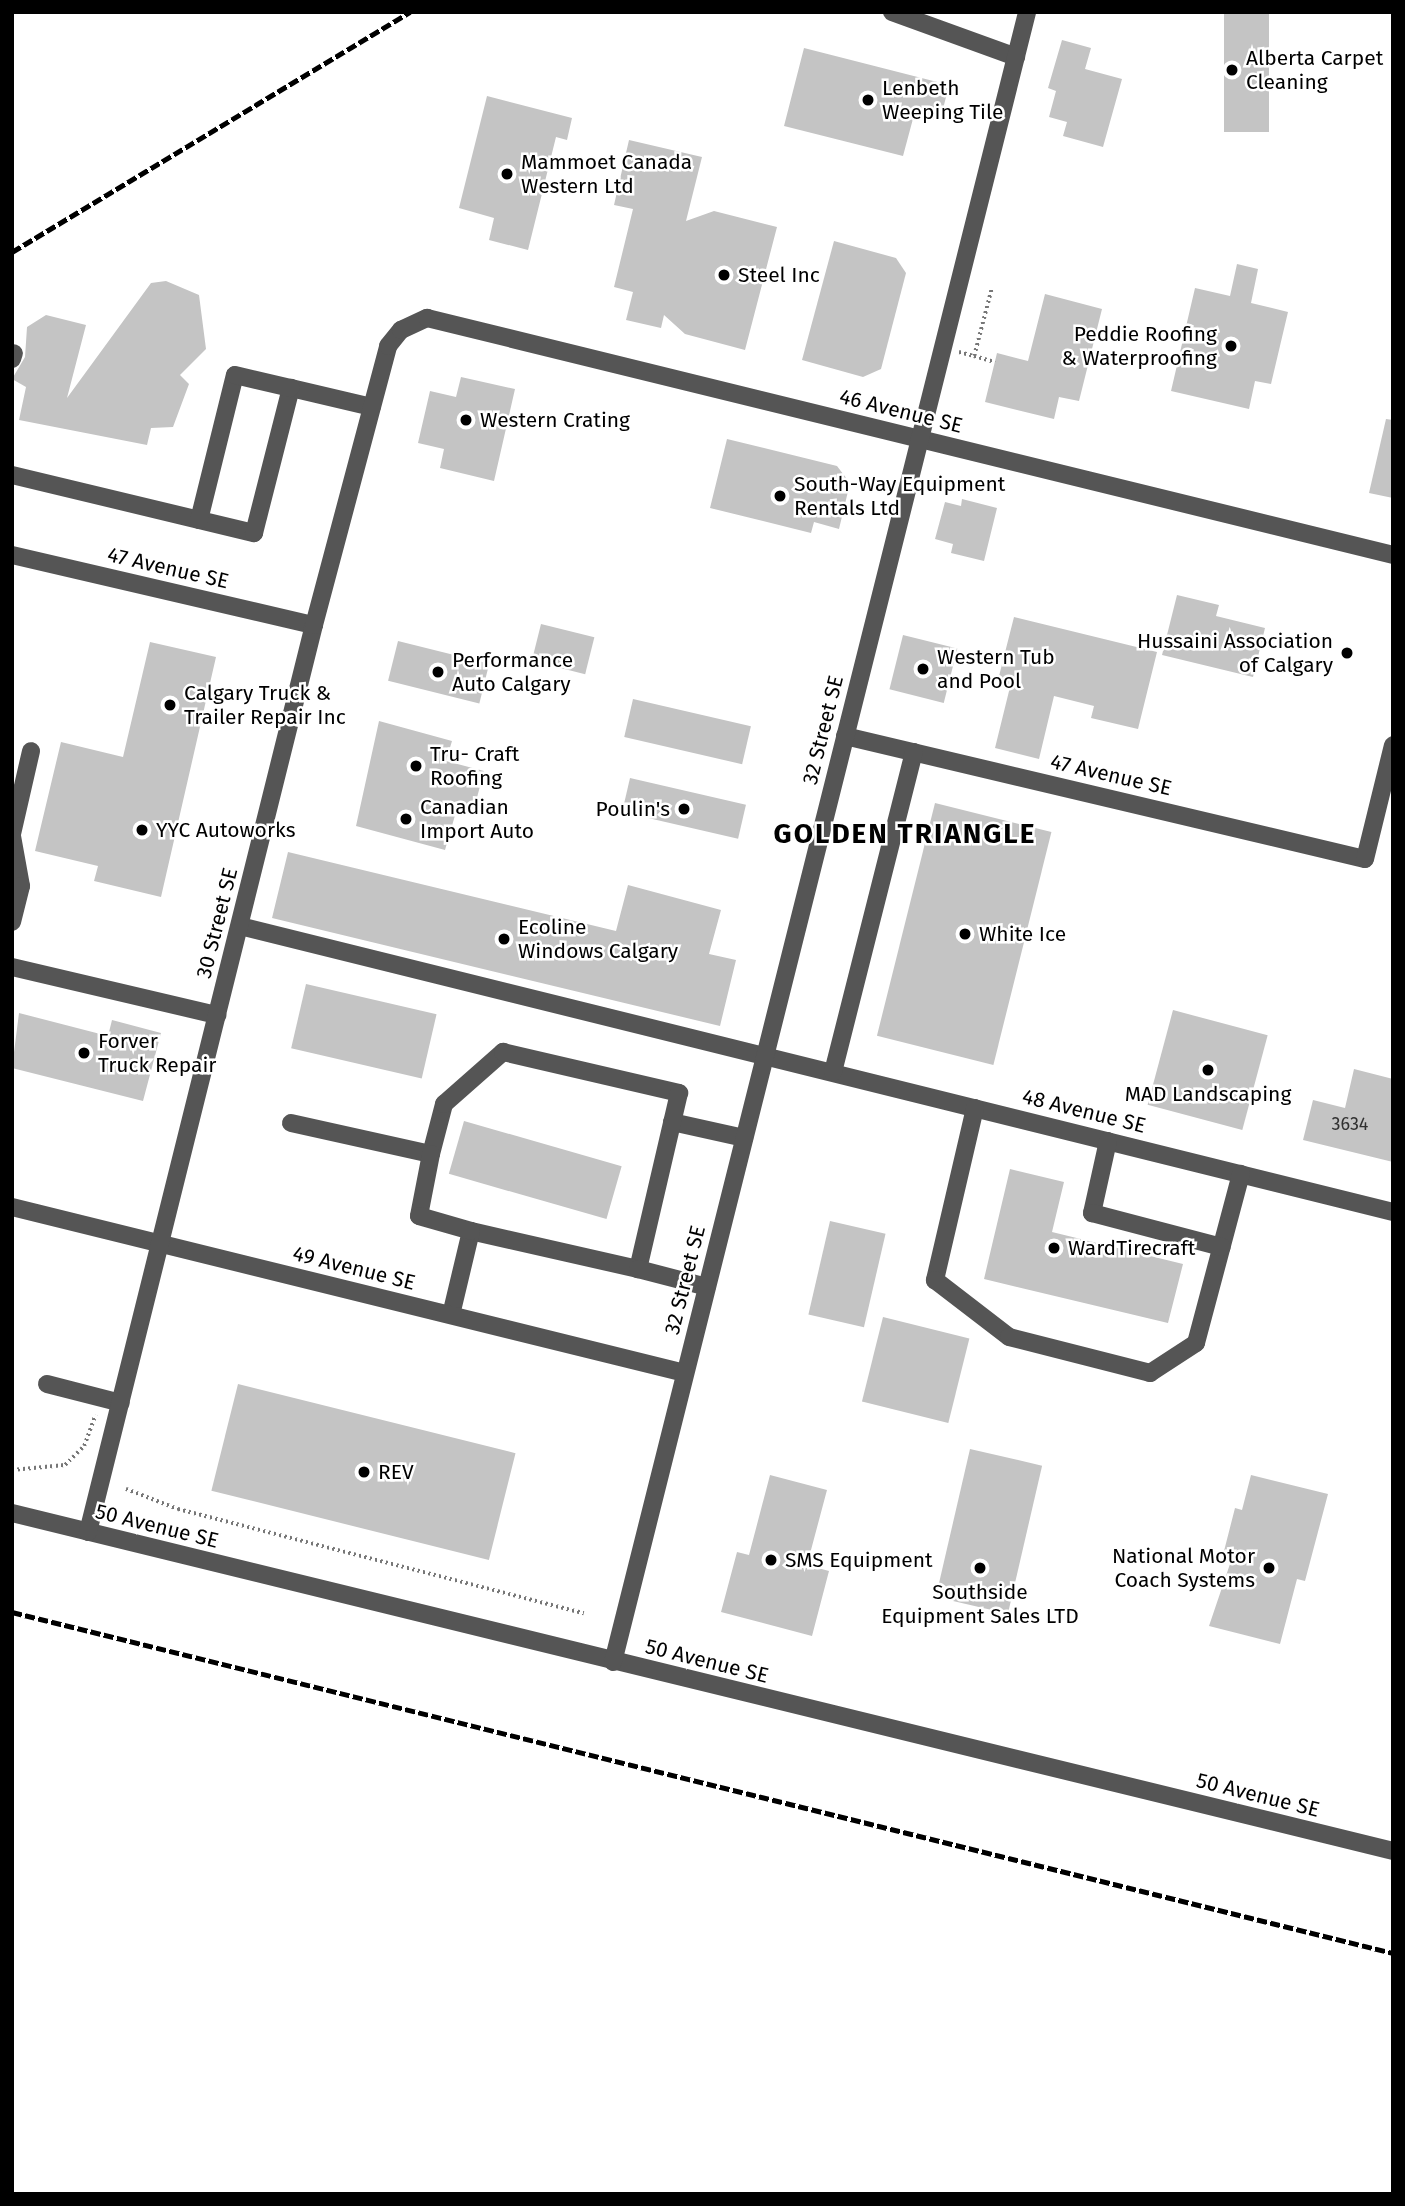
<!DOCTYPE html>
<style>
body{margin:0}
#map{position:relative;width:1405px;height:2206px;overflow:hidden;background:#fff;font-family:"Fira Sans",sans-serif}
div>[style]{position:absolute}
.building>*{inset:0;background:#c4c4c4;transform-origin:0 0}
.path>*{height:3.5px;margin-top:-1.75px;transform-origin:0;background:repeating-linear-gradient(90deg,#777 0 2px,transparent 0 5.5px)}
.minor>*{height:18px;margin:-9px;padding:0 9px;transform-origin:9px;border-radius:9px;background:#555}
.rail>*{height:5px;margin-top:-2.5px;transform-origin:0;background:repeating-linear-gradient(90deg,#000 0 10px,transparent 0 13.5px)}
.dots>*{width:19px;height:19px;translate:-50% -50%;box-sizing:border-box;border:4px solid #fff;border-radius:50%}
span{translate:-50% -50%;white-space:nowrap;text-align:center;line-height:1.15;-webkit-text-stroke:5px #fff;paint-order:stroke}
.number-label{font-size:18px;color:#313131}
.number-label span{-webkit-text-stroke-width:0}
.poi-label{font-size:21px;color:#000}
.left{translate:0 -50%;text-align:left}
.right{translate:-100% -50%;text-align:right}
.street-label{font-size:21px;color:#000}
.district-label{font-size:28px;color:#000;font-weight:700;letter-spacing:2px}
.frame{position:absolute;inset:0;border:14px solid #000;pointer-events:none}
</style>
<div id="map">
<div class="building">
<div style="left:1224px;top:12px;width:45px;height:120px"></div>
<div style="clip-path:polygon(1062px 40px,1091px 48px,1085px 69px,1122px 79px,1103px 147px,1063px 136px,1067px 122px,1049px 117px,1056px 91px,1048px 88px)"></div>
<div style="clip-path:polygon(804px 48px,949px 85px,940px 121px,914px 115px,903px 156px,784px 126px)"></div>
<div style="clip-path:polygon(487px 96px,572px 118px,567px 140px,556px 137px,528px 250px,489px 240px,494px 218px,459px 208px)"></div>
<div style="clip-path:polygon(629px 140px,702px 157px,686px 221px,714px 211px,777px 227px,745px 350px,685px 334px,664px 315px,661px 328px,626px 320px,633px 292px,614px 287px,633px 209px,614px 205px)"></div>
<div style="clip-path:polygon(834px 241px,896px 258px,906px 273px,881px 369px,863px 377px,802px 360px)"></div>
<div style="clip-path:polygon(1237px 264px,1258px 269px,1251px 303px,1288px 312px,1271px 384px,1255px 381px,1249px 409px,1171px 391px,1195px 288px,1230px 296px)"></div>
<div style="clip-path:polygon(166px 281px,199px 295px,206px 349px,180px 375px,189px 384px,173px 427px,151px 428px,147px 445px,19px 420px,26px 387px,12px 379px,25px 357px,27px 327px,46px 315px,86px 325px,67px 398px,151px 283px)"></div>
<div style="clip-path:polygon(1045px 294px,1102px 309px,1079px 401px,1059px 397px,1054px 419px,985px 402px,997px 353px,1028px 361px)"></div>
<div style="clip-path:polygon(461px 377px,515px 389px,494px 481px,440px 468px,444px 449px,418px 443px,430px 391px,456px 397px)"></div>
<div style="clip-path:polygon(1386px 419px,1393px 420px,1393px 498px,1369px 493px)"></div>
<div style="clip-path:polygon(727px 439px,837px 466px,850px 483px,839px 529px,814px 522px,811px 533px,710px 508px)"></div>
<div style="clip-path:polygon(962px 499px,997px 508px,984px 561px,951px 553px,953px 544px,935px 539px,945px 502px,961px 506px)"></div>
<div style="clip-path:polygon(1177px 595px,1219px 605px,1216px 616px,1265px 628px,1253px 677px,1162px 655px)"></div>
<div style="clip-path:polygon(1014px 617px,1157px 652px,1138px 729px,1091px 718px,1094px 706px,1054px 696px,1039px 759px,995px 748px,1010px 687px,997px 684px)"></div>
<div style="left:541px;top:624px;width:55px;height:38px;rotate:14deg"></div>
<div style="left:903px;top:635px;width:56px;height:56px;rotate:14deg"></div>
<div style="left:398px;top:641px;width:94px;height:41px;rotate:14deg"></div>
<div style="clip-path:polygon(150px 642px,216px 657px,161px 897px,94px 881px,98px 866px,35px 851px,61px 742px,123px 757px)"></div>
<div style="left:633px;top:699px;width:121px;height:39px;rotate:13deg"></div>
<div style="clip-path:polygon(379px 721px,452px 741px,446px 761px,484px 771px,474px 809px,458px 805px,445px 850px,356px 826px)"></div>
<div style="left:630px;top:778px;width:119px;height:35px;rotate:13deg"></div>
<div style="left:935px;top:803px;width:120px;height:240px;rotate:14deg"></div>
<div style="clip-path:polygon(288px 852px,616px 931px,628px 885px,721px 910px,709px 954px,736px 960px,720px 1026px,272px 918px)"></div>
<div style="left:306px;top:984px;width:134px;height:66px;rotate:13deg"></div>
<div style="left:1173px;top:1010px;width:98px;height:98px;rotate:15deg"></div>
<div style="clip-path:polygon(19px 1013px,108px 1036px,112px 1020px,161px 1033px,143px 1101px,12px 1068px)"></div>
<div style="clip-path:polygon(1354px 1069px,1393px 1079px,1393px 1162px,1303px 1140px,1313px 1100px,1345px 1108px)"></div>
<div style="left:464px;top:1121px;width:164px;height:55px;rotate:16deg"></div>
<div style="clip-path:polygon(1010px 1169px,1064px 1182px,1052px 1232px,1183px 1264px,1168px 1323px,984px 1279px)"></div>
<div style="left:830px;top:1221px;width:57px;height:96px;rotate:13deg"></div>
<div style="left:883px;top:1317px;width:89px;height:87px;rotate:14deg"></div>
<div style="left:238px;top:1384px;width:286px;height:110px;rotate:14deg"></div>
<div style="left:970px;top:1449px;width:74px;height:152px;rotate:13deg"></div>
<div style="clip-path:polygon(770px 1475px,827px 1490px,807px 1565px,829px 1571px,812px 1636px,721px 1612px,737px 1552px,749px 1555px)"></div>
<div style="clip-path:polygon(1251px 1475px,1328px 1494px,1305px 1581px,1297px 1579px,1280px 1644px,1209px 1626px,1232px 1558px,1223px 1555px,1235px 1508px,1242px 1510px)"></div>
</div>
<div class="path">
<div style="left:959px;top:352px;width:16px;rotate:15deg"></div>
<div style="left:974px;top:356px;width:71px;rotate:-75.4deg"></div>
<div style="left:974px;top:356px;width:22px;rotate:16deg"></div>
<div style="left:12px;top:1470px;width:53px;rotate:-5.4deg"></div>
<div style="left:65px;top:1465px;width:27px;rotate:-45deg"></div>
<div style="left:84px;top:1446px;width:33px;rotate:-70deg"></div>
<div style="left:126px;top:1489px;width:56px;rotate:21deg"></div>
<div style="left:178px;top:1509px;width:419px;rotate:14.4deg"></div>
</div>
<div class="minor">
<div style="left:892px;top:12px;width:132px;rotate:19.9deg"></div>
<div style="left:12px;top:359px;width:6px;rotate:-72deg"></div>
<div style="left:12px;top:475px;width:249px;rotate:13.5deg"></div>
<div style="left:254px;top:533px;width:150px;rotate:-75.7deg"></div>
<div style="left:291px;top:388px;width:83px;rotate:13.2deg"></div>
<div style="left:199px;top:520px;width:149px;rotate:-76.1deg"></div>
<div style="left:235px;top:375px;width:57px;rotate:13.1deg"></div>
<div style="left:12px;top:555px;width:310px;rotate:13.1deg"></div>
<div style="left:845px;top:736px;width:534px;rotate:13.31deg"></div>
<div style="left:1365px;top:859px;width:117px;rotate:-76.2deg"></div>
<div style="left:12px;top:834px;width:85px;rotate:-77.1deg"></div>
<div style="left:12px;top:836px;width:51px;rotate:79.8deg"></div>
<div style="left:21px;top:886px;width:37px;rotate:104deg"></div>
<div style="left:240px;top:926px;width:1188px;rotate:13.93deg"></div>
<div style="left:12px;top:967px;width:211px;rotate:13.2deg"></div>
<div style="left:833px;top:1072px;width:330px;rotate:-75.8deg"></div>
<div style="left:975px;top:1108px;width:177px;rotate:103.1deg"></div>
<div style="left:935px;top:1280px;width:93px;rotate:37.6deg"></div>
<div style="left:1009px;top:1337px;width:146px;rotate:14.3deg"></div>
<div style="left:1150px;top:1373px;width:55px;rotate:-33.1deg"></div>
<div style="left:1196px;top:1343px;width:175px;rotate:-75.1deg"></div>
<div style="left:672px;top:1122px;width:74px;rotate:12.5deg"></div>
<div style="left:291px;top:1123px;width:143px;rotate:12.5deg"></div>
<div style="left:431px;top:1154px;width:52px;rotate:-75.4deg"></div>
<div style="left:444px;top:1104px;width:79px;rotate:-41.4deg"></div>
<div style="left:503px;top:1052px;width:181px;rotate:13.1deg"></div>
<div style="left:679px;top:1093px;width:181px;rotate:103.1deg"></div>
<div style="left:638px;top:1269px;width:171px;rotate:-167.2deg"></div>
<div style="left:471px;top:1231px;width:86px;rotate:103.4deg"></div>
<div style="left:1108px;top:1141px;width:74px;rotate:102.5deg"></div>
<div style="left:1092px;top:1213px;width:134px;rotate:14.7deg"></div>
<div style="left:431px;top:1154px;width:63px;rotate:101deg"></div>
<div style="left:419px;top:1216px;width:54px;rotate:16.1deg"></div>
<div style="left:12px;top:1207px;width:693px;rotate:13.86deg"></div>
<div style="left:638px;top:1269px;width:71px;rotate:14.6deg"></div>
<div style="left:47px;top:1384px;width:76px;rotate:14.4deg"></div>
<div style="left:12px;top:1513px;width:1422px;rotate:13.75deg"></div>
<div style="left:88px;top:1532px;width:935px;rotate:-76.01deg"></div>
<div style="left:314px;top:625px;width:289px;rotate:-75.1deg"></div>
<div style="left:388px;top:346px;width:21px;rotate:-51deg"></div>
<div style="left:401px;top:330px;width:29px;rotate:-25deg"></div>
<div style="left:427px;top:318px;width:995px;rotate:13.78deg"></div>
<div style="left:613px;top:1662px;width:1701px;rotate:-75.91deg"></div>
</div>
<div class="rail">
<div style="left:12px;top:252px;width:465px;rotate:-31.1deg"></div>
<div style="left:12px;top:1612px;width:1422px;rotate:13.87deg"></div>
</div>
<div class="dots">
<div style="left:1232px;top:70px;background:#000"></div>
<div style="left:868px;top:100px;background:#000"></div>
<div style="left:507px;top:174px;background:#000"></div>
<div style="left:724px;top:275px;background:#000"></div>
<div style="left:1231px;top:346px;background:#000"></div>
<div style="left:466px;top:420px;background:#000"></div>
<div style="left:780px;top:496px;background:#000"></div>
<div style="left:1347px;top:653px;background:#000"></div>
<div style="left:923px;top:669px;background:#000"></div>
<div style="left:438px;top:672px;background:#000"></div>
<div style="left:170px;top:705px;background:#000"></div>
<div style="left:416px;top:766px;background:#000"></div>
<div style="left:684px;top:809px;background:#000"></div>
<div style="left:406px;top:819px;background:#000"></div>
<div style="left:142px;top:830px;background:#000"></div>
<div style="left:965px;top:934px;background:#000"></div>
<div style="left:504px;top:939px;background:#000"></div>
<div style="left:84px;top:1053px;background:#000"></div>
<div style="left:1208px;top:1070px;background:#000"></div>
<div style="left:1054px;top:1248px;background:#000"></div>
<div style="left:364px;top:1472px;background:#000"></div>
<div style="left:771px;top:1560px;background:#000"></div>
<div style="left:980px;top:1568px;background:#000"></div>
<div style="left:1269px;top:1568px;background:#000"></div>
</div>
<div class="number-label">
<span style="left:1350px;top:1124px">3634</span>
</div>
<div class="poi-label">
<span class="left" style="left:1246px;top:70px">Alberta Carpet<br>Cleaning</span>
<span class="left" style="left:882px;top:100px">Lenbeth<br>Weeping Tile</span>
<span class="left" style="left:521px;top:174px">Mammoet Canada<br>Western Ltd</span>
<span class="left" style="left:738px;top:275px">Steel Inc</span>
<span class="right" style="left:1217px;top:346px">Peddie Roofing<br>&amp; Waterproofing</span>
<span class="left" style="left:480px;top:420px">Western Crating</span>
<span class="left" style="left:794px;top:496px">South-Way Equipment<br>Rentals Ltd</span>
<span class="right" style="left:1333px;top:653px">Hussaini Association<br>of Calgary</span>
<span class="left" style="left:937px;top:669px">Western Tub<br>and Pool</span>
<span class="left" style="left:452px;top:672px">Performance<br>Auto Calgary</span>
<span class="left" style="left:184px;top:705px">Calgary Truck &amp;<br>Trailer Repair Inc</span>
<span class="left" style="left:430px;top:766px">Tru- Craft<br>Roofing</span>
<span class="left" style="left:420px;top:819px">Canadian<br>Import Auto</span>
<span class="right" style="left:670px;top:809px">Poulin's</span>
<span class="left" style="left:156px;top:830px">YYC Autoworks</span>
<span class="left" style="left:518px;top:939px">Ecoline<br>Windows Calgary</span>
<span class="left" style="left:979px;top:934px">White Ice</span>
<span class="left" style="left:98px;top:1053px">Forver<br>Truck Repair</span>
<span style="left:1208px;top:1094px">MAD Landscaping</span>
<span class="left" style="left:1068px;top:1248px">WardTirecraft</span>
<span class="left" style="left:378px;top:1472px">REV</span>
<span class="right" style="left:1255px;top:1568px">National Motor<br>Coach Systems</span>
<span class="left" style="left:785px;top:1560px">SMS Equipment</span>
<span style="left:980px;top:1604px">Southside<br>Equipment Sales LTD</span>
</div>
<div class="street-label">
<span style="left:901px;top:411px;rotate:14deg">46 Avenue SE</span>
<span style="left:168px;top:568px;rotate:13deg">47 Avenue SE</span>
<span style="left:823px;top:730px;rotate:-76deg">32 Street SE</span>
<span style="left:1111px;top:775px;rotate:13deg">47 Avenue SE</span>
<span style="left:217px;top:923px;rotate:-76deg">30 Street SE</span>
<span style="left:1084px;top:1111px;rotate:14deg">48 Avenue SE</span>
<span style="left:354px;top:1268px;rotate:14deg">49 Avenue SE</span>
<span style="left:685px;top:1280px;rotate:-76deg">32 Street SE</span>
<span style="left:157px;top:1526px;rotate:14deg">50 Avenue SE</span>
<span style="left:707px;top:1661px;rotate:14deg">50 Avenue SE</span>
<span style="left:1258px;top:1795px;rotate:14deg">50 Avenue SE</span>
</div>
<div class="district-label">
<span style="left:905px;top:834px">GOLDEN TRIANGLE</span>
</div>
<div class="frame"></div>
</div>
